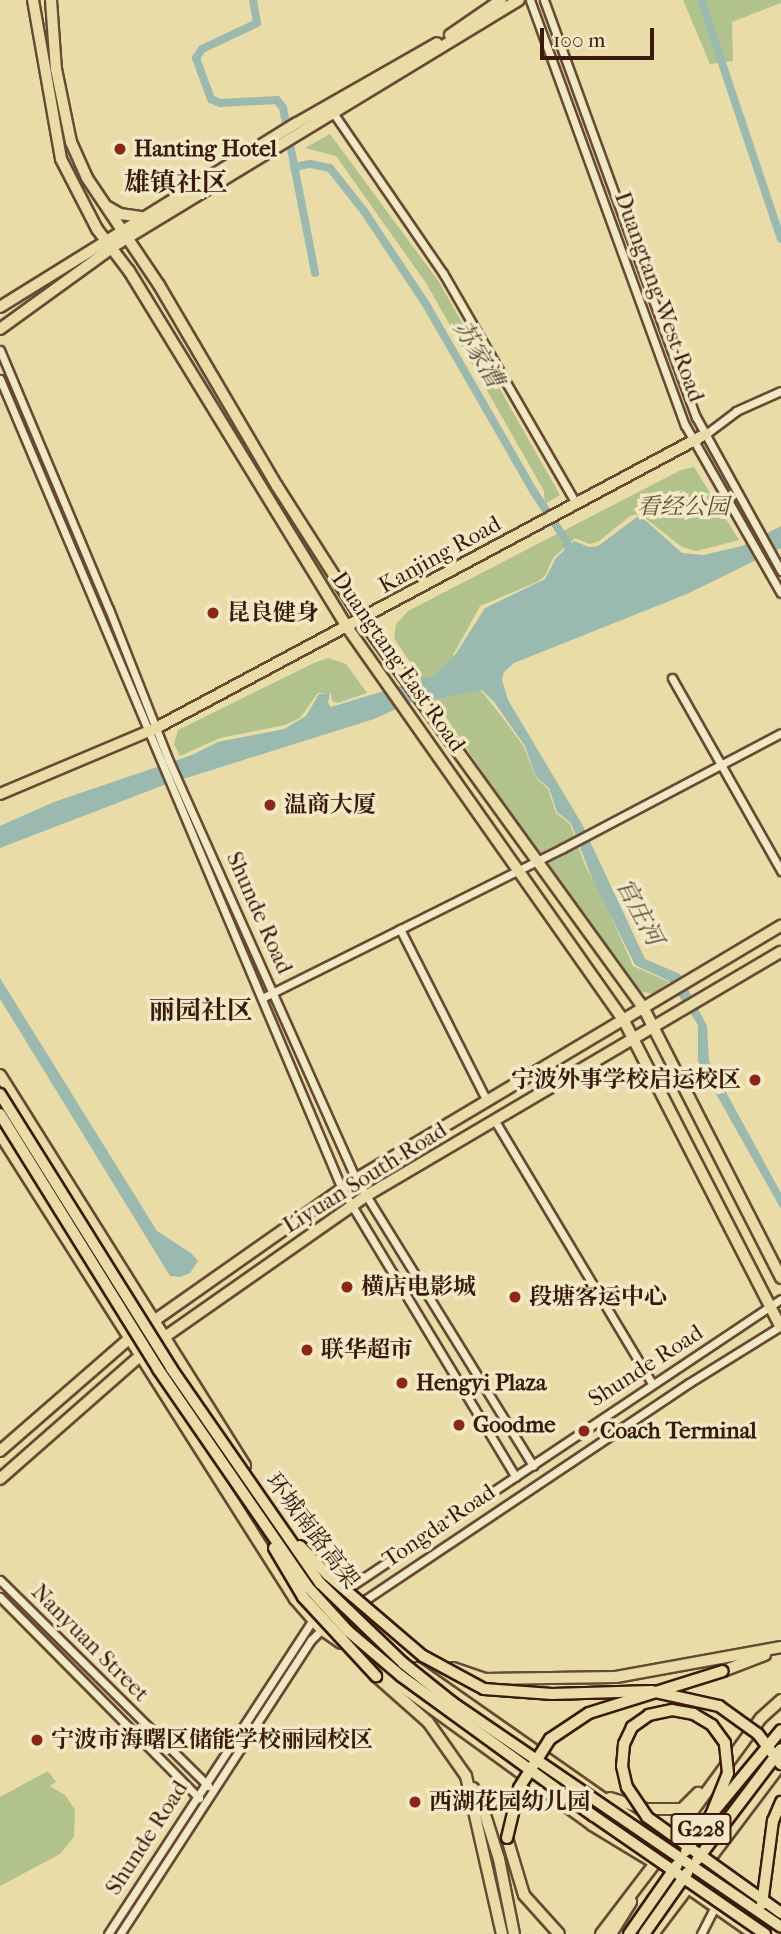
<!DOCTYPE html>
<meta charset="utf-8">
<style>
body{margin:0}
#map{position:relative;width:781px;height:1934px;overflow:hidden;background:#eadca7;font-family:"IM FELL French Canon","Noto Serif SC",serif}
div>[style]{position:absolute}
.green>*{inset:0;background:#b1c28c}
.water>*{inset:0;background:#9abab0}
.canal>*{height:8px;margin:-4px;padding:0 4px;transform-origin:4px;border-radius:4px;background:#9abab0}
.roads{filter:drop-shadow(2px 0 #674a34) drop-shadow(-2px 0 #674a34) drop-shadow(0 2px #674a34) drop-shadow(0 -2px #674a34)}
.minor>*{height:7px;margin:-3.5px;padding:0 3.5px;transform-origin:3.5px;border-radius:3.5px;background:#f1e8c6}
.major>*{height:10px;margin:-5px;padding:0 5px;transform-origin:5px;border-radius:5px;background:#eadca7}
.highway>*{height:10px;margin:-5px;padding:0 5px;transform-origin:5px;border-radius:5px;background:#eadca7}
.bridges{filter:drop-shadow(2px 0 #3b1a0d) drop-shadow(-2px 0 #3b1a0d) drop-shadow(0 2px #3b1a0d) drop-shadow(0 -2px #3b1a0d)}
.highway-bridge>*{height:10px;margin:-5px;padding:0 5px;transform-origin:5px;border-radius:5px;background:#eadca7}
.dots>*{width:19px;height:19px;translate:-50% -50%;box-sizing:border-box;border:4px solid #f1e8c6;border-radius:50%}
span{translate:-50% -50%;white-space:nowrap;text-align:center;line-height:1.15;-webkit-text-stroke:7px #f1e8c6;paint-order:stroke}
.shield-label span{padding:2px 5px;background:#f1e8c6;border:2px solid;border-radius:5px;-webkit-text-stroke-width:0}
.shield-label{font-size:21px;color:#3b1a0d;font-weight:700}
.poi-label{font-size:23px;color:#3b1a0d;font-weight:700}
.left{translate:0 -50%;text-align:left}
.right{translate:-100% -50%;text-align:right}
.street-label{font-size:23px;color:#3b1a0d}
.park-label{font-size:23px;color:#5e4c33;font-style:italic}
.water-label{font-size:24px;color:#584a3e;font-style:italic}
.quarter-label{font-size:26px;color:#3b1a0d;font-weight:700}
.scale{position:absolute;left:540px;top:28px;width:114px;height:32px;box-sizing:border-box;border:4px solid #3b1a0d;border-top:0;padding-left:9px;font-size:21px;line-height:24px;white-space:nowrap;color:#3b1a0d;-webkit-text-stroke:5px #f1e8c6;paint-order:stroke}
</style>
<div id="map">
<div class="green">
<div style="clip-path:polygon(683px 0,781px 0,781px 3px,732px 22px,733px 61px,710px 64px)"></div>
<div style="clip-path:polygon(330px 134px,439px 282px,560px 495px,545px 504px,544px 491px,426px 283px,336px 156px,305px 148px)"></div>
<div style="clip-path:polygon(694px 467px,739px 540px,697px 551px,682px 547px,640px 514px,630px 516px,598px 542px,589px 544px,575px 538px,553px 558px,545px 576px,537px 582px,480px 606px,453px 655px,509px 726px,524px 747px,536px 778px,548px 789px,556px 813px,570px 824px,586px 868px,599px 889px,633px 966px,669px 982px,654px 994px,642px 992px,631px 983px,533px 849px,394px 638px,396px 624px,408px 611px,681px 470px)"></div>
<div style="clip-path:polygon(328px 658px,346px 664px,367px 693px,338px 703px,332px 701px,331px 693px,318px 693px,300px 718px,285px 725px,220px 738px,180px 756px,174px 744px,178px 730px,314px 663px)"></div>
<div style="clip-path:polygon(48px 1771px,56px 1782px,50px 1786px,66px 1796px,75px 1810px,74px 1837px,60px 1854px,0 1886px,0 1797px)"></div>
</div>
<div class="water">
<div style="clip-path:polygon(637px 517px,645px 520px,682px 553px,703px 555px,742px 546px,781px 526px,781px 548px,687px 594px,514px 663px,504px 672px,502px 680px,508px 700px,582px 824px,645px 959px,680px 974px,707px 1026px,709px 1061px,781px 1193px,781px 1209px,698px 1062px,698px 1025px,669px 981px,635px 965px,589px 871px,571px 823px,557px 812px,549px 788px,536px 777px,525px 746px,494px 702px,482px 690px,430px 700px,427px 695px,374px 719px,164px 785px,0 848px,0 826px,54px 802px,192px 755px,218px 742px,284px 729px,306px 716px,319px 694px,330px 693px,328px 703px,331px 707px,433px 676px,455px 655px,485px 608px,545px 579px,556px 558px,574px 541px,589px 547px,598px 546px)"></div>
<div style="clip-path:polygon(0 978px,157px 1231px,191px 1253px,198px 1261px,190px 1273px,180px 1277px,170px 1276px,0 999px)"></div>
</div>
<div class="canal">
<div style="left:253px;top:0;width:23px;rotate:80deg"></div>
<div style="left:257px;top:23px;width:61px;rotate:154.7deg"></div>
<div style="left:202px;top:49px;width:11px;rotate:124deg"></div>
<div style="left:196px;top:58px;width:44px;rotate:69.9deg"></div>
<div style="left:211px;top:99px;width:10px;rotate:24deg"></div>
<div style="left:220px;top:103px;width:57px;rotate:-3deg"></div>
<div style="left:277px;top:100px;width:10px;rotate:53deg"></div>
<div style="left:283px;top:108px;width:168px;rotate:79deg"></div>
<div style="left:701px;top:0;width:252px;rotate:71.5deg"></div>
<div style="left:294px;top:167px;width:16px;rotate:-11deg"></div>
<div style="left:310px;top:164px;width:20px;rotate:11deg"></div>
<div style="left:330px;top:168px;width:55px;rotate:51.7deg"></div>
<div style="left:364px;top:211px;width:114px;rotate:56.4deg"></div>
<div style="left:427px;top:306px;width:215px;rotate:60.1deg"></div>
<div style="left:534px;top:492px;width:60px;rotate:56.6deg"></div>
<div style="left:567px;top:542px;width:14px;rotate:78deg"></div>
</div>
<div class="roads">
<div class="minor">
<div style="left:530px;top:0;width:452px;rotate:70deg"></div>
<div style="left:685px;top:425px;width:193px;rotate:60.3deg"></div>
<div style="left:544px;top:0;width:444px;rotate:70deg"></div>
<div style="left:696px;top:417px;width:176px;rotate:61.1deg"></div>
<div style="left:334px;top:114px;width:193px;rotate:55.6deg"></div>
<div style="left:443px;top:273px;width:264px;rotate:60deg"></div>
<div style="left:0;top:350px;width:281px;rotate:67.2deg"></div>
<div style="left:109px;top:609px;width:161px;rotate:68.5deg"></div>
<div style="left:168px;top:759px;width:460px;rotate:65.9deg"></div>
<div style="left:356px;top:1179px;width:337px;rotate:58.3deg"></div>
<div style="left:0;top:379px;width:879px;rotate:67.11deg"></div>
<div style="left:342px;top:1189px;width:336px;rotate:58.9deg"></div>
<div style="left:706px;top:434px;width:38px;rotate:-37deg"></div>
<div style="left:736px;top:411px;width:49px;rotate:-24deg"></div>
<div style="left:672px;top:678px;width:222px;rotate:60.5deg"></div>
<div style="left:400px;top:929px;width:193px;rotate:63.2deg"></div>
<div style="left:262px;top:998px;width:336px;rotate:-26.5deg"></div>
<div style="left:563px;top:848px;width:246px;rotate:-27.8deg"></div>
<div style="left:495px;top:1121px;width:305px;rotate:59.1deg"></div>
<div style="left:0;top:1580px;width:293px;rotate:44.7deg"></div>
<div style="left:0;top:1597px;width:283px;rotate:45.3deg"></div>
<div style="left:324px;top:1608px;width:19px;rotate:-43deg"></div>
<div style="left:338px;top:1595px;width:533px;rotate:-33.75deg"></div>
<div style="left:335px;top:1620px;width:426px;rotate:-33.8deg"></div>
<div style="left:689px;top:1383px;width:108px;rotate:-31.8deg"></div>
<div style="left:108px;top:1934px;width:379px;rotate:-56.9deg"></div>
<div style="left:120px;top:1934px;width:351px;rotate:-57deg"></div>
<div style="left:311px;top:1640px;width:20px;rotate:-45deg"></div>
<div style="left:701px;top:1934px;width:30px;rotate:-63deg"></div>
</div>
<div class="major">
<div style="left:33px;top:0;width:161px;rotate:80deg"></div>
<div style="left:61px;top:159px;width:79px;rotate:62.8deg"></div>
<div style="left:97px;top:229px;width:53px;rotate:52.7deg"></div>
<div style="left:129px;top:271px;width:417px;rotate:58.5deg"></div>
<div style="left:347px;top:627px;width:479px;rotate:54.9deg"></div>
<div style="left:623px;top:1019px;width:345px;rotate:62.9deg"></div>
<div style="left:51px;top:0;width:69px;rotate:85.9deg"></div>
<div style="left:56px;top:69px;width:75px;rotate:78.4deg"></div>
<div style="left:71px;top:142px;width:39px;rotate:66deg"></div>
<div style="left:87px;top:178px;width:129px;rotate:56.1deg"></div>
<div style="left:159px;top:285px;width:233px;rotate:59.6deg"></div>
<div style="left:277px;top:486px;width:158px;rotate:57.4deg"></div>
<div style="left:362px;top:619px;width:479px;rotate:54.1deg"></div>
<div style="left:643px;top:1007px;width:304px;rotate:63deg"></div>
<div style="left:450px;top:35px;width:62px;rotate:-34.5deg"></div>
<div style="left:108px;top:207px;width:14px;rotate:30deg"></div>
<div style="left:120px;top:214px;width:21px;rotate:8deg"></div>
<div style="left:0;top:307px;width:349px;rotate:-31.8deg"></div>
<div style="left:297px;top:123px;width:161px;rotate:-29.7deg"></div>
<div style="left:0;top:329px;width:147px;rotate:-35.9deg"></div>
<div style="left:119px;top:243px;width:468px;rotate:-31.3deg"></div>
<div style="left:0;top:794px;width:169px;rotate:-22.9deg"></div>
<div style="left:156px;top:728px;width:624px;rotate:-28.13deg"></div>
<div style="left:0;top:1075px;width:461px;rotate:57.9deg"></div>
<div style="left:0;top:1134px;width:551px;rotate:57.61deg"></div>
<div style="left:295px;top:1599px;width:40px;rotate:49deg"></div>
<div style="left:321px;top:1629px;width:24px;rotate:35deg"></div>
<div style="left:159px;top:1341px;width:253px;rotate:-35deg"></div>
<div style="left:366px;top:1196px;width:481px;rotate:-30.5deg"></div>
<div style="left:0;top:1451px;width:174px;rotate:-41deg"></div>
<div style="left:131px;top:1337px;width:275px;rotate:-35.1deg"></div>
<div style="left:356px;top:1179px;width:495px;rotate:-30.8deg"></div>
<div style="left:0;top:1479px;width:196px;rotate:-41.3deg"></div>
<div style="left:368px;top:1662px;width:277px;rotate:36deg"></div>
<div style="left:592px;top:1825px;width:71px;rotate:31.2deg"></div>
<div style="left:417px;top:1668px;width:331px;rotate:35deg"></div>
<div style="left:610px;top:1798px;width:38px;rotate:17deg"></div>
<div style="left:646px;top:1809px;width:36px"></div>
<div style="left:682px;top:1809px;width:23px;rotate:-45deg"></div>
<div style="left:653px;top:1865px;width:182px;rotate:-53.7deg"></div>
<div style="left:761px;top:1718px;width:27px;rotate:-42deg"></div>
<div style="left:674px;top:1878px;width:98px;rotate:35deg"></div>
<div style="left:611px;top:1934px;width:38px;rotate:-58deg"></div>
<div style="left:653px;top:1934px;width:213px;rotate:-53deg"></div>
</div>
<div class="highway">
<div style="left:453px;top:1668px;width:34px;rotate:19deg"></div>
<div style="left:485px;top:1679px;width:131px;rotate:-0.9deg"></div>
<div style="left:616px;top:1677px;width:168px;rotate:-10.3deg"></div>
<div style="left:723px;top:1671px;width:45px;rotate:-20.9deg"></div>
<div style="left:376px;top:1676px;width:69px;rotate:41.5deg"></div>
<div style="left:428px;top:1722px;width:66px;rotate:54.9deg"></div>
<div style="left:466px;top:1776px;width:162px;rotate:77.2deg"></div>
<div style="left:473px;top:1788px;width:16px;rotate:60deg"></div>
<div style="left:481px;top:1802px;width:60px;rotate:72.5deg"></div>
<div style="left:499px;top:1859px;width:76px;rotate:78.7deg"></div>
<div style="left:507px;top:1838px;width:59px;rotate:73.4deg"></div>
<div style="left:524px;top:1895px;width:52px;rotate:48.1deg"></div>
<div style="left:601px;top:1934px;width:89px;rotate:-52.7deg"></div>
</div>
</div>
<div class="bridges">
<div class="highway-bridge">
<div style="left:0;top:1094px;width:323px;rotate:58deg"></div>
<div style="left:171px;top:1368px;width:262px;rotate:55.3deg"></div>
<div style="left:320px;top:1583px;width:115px;rotate:43.9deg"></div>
<div style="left:403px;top:1663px;width:64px;rotate:38.7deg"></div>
<div style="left:453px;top:1703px;width:397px;rotate:34.3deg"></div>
<div style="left:0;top:1114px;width:300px;rotate:58.2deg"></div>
<div style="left:158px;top:1369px;width:263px;rotate:55.5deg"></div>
<div style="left:307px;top:1586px;width:61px;rotate:47.7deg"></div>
<div style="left:348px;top:1631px;width:70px;rotate:40.3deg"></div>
<div style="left:401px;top:1676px;width:238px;rotate:36deg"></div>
<div style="left:594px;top:1816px;width:208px;rotate:34.6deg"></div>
<div style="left:300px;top:1546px;width:40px;rotate:46deg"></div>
<div style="left:328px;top:1575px;width:125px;rotate:40.5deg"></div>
<div style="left:423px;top:1656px;width:69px;rotate:28.4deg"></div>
<div style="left:484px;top:1689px;width:68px;rotate:4.2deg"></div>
<div style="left:552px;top:1694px;width:99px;rotate:-1.7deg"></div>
<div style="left:651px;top:1691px;width:70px;rotate:12.4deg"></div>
<div style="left:719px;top:1706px;width:48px;rotate:35.7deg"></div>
<div style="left:758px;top:1734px;width:38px;rotate:53deg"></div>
<div style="left:274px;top:1548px;width:57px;rotate:59.4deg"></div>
<div style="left:303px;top:1597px;width:108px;rotate:47.3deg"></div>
<div style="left:711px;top:1815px;width:45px;rotate:-68deg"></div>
<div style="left:728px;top:1773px;width:30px;rotate:-96deg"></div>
<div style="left:725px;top:1743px;width:22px;rotate:-126deg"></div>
<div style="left:712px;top:1725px;width:21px;rotate:-149deg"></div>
<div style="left:694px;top:1714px;width:22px;rotate:-170deg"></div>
<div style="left:672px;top:1710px;width:24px;rotate:168deg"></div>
<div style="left:649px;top:1715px;width:21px;rotate:145deg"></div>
<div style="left:632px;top:1727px;width:19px;rotate:115deg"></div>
<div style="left:624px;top:1744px;width:22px;rotate:95deg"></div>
<div style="left:622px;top:1766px;width:22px;rotate:77deg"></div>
<div style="left:627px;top:1787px;width:36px;rotate:56deg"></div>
<div style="left:647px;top:1817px;width:165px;rotate:35.6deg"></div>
<div style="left:507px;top:1838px;width:51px;rotate:-76.5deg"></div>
<div style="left:519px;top:1788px;width:58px;rotate:-57.7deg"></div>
<div style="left:550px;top:1739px;width:47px;rotate:-33.7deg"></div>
<div style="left:589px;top:1713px;width:140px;rotate:-17.4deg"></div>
<div style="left:686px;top:1851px;width:44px;rotate:-55.2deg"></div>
<div style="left:711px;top:1815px;width:110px;rotate:-50.5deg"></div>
<div style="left:697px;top:1860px;width:139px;rotate:-52.9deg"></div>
<div style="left:762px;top:1904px;width:84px;rotate:-82.5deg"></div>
<div style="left:773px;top:1821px;width:21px;rotate:-67deg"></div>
<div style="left:629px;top:1934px;width:84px;rotate:-55.2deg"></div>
<div style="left:644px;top:1934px;width:75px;rotate:-54.8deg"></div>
</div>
</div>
<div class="dots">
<div style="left:120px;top:149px;background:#8f2418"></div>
<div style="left:213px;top:613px;background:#8f2418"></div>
<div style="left:270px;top:805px;background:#8f2418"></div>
<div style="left:755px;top:1080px;background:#8f2418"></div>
<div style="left:347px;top:1287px;background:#8f2418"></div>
<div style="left:515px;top:1297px;background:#8f2418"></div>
<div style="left:307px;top:1350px;background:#8f2418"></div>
<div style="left:402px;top:1383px;background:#8f2418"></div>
<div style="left:459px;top:1425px;background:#8f2418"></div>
<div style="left:584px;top:1431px;background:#8f2418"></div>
<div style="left:37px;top:1740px;background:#8f2418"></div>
<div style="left:415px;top:1802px;background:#8f2418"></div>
</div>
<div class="shield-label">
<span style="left:701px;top:1829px">G228</span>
</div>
<div class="poi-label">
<span class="left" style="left:134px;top:149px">Hanting Hotel</span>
<span class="left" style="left:227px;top:613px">昆良健身</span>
<span class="left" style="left:284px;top:805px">温商大厦</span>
<span class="right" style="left:741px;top:1080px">宁波外事学校启运校区</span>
<span class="left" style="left:361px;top:1287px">横店电影城</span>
<span class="left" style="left:529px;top:1297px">段塘客运中心</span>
<span class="left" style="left:321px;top:1350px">联华超市</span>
<span class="left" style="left:416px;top:1383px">Hengyi Plaza</span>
<span class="left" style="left:473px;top:1425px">Goodme</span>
<span class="left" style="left:600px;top:1431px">Coach Terminal</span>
<span class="left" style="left:51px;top:1740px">宁波市海曙区储能学校丽园校区</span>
<span class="left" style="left:429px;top:1802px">西湖花园幼儿园</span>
</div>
<div class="street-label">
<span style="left:659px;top:297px;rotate:70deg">Duangtang West Road</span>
<span style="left:440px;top:555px;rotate:-29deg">Kanjing Road</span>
<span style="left:398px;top:662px;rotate:55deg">Duangtang East Road</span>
<span style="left:259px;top:913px;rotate:66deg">Shunde Road</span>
<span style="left:365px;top:1178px;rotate:-32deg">Liyuan South Road</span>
<span style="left:646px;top:1366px;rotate:-33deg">Shunde Road</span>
<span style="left:439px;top:1526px;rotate:-34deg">Tongda Road</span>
<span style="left:312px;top:1531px;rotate:53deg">环城南路高架</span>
<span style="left:90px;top:1643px;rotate:45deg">Nanyuan Street</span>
<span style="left:147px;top:1838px;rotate:-57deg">Shunde Road</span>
</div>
<div class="park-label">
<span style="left:683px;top:507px">看经公园</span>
</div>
<div class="water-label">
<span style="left:478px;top:354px;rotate:59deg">苏家漕</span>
<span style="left:639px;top:912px;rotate:62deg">官庄河</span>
</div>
<div class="quarter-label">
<span style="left:176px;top:183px">雄镇社区</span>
<span style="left:201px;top:1011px">丽园社区</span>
</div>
<div class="scale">100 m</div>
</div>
